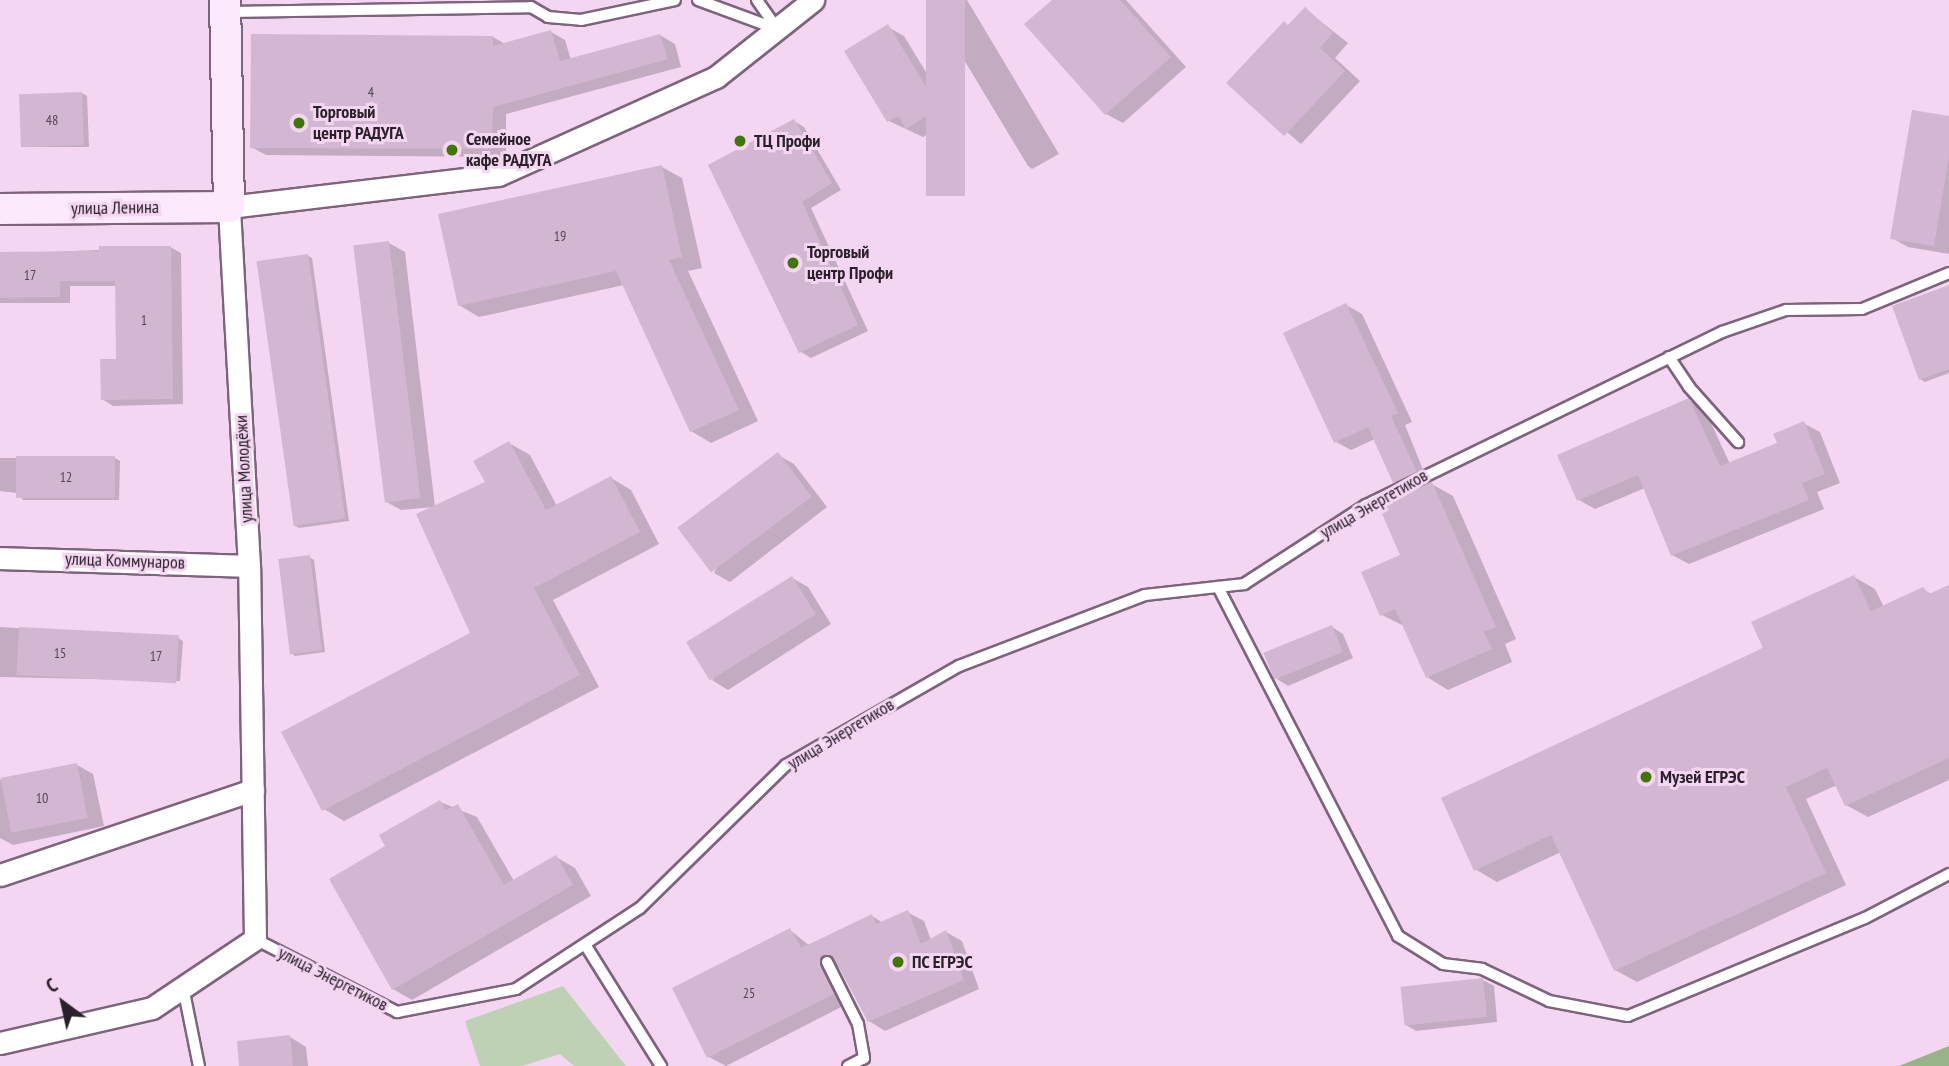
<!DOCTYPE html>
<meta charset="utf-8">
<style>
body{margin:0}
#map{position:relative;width:1949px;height:1066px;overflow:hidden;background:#f4d6f2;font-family:"PT Sans Narrow",sans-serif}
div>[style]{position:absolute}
.green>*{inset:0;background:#bfd1b5}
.water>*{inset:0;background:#98b289}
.shadow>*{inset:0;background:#0003}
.building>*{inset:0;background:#d3b7d2;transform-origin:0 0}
.roads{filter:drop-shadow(2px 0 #7d647c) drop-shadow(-2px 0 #7d647c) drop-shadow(0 2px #7d647c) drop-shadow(0 -2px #7d647c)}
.lane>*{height:10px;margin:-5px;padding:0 5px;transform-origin:5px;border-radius:5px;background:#fff}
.street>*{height:21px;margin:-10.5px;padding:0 10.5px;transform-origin:10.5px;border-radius:10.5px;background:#fff}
.secondary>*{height:30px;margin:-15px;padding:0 15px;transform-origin:15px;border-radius:15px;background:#fce9fb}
.dots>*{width:19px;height:19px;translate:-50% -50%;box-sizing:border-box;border:4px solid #f4d6f2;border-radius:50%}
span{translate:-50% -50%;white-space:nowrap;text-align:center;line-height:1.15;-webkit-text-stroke:6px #f4d6f2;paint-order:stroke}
.number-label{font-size:14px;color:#544654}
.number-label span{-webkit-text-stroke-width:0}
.poi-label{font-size:18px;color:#2a202a;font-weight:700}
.left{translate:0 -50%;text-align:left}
.street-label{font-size:18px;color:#2a202a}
.north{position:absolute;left:28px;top:968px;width:70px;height:70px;-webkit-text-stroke:5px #f4d6f2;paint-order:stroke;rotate:327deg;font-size:19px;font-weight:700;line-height:28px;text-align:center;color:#2a202a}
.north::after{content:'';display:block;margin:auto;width:24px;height:32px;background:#2a202a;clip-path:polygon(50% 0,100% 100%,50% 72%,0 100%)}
</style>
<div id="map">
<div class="green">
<div style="clip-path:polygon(563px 986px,626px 1066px,574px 1066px,560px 1054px,522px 1066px,480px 1066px,465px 1021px)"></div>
</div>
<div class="water">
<div style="clip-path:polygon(1949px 1046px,1949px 1066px,1899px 1066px)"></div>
</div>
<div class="shadow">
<div style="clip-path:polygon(928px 0,967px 0,1059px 154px,1032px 169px,1028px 166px)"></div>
<div style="clip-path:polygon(1054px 0,1126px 0,1186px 67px,1123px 123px,1106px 114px)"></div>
<div style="clip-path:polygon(1305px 9px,1348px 43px,1335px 58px,1360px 81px,1301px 144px,1229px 83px)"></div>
<div style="clip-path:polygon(888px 27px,904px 36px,954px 118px,923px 137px,889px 121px,847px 52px)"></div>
<div style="clip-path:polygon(551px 32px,565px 40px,571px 60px,660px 35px,675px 44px,681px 67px,506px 114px,506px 157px,266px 155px,251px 147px,493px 37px,505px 44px)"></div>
<div style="clip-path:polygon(82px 93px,87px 96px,89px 147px,23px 147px)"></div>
<div style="clip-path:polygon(1949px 118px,1949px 254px,1908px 247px,1892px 238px)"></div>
<div style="clip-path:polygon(794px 121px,804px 127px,841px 190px,811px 208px,868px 331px,811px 358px,801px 352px)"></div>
<div style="clip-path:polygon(662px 167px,682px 178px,702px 268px,688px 271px,758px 421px,711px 443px,691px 431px,624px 285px,479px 317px,459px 305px)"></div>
<div style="clip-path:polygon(389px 243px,405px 252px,435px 507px,487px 483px,509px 443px,530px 455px,557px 506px,611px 478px,631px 490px,659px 544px,553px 600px,599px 687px,344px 821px,324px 809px,473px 634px,434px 507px,401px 510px,385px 501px)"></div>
<div style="clip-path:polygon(170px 247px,181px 253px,183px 404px,113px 406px,102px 399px,118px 361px,117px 286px,70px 286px,70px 303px,0 303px,0 254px)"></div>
<div style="clip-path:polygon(307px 255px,312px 258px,349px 521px,299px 528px,294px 525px)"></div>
<div style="clip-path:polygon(1949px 287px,1949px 373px,1925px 382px,1920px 379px)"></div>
<div style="clip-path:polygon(1346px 305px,1362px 314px,1412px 422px,1405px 425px,1428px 482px,1453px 496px,1516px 639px,1505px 644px,1512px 662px,1448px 690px,1427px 677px,1404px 626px,1382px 615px,1403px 556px,1414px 493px,1395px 482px,1375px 439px,1351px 450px,1336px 442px)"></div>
<div style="clip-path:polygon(1689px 400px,1705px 410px,1730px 464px,1779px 444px,1803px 423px,1820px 432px,1840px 483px,1817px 492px,1824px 509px,1689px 564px,1672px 555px,1645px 488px,1595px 509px,1579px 500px)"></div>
<div style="clip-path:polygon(778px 455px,794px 464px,827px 507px,730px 582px,714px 573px)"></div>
<div style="clip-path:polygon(0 458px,115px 458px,120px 461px,119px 500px,23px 500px,18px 494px,0 494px,25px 494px,0 491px)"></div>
<div style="clip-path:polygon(309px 557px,314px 560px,325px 652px,295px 656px,291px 653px)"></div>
<div style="clip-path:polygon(1854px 577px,1875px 589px,1884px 607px,1923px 589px,1933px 595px,1949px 587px,1949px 780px,1868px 817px,1846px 805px,1837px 785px,1806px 799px,1846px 885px,1637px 982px,1615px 970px,1561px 852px,1497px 882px,1475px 869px)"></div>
<div style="clip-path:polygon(792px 578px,808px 587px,831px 624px,728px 690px,712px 680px)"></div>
<div style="clip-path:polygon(0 627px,178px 638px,183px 641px,180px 681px,0 677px)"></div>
<div style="clip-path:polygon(1332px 627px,1343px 634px,1353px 658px,1288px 686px,1277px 679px)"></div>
<div style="clip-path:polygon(77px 765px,93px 774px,104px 826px,13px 845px,0 838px,0 780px)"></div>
<div style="clip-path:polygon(440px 802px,477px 817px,514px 881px,556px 857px,575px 868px,591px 896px,412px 1000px,393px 989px)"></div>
<div style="clip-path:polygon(907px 912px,924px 921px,931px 940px,946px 932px,962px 941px,979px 989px,885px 1031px,869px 1021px,840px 965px,835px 975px,849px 1003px,726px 1066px,709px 1057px,790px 930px,810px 946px,872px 916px,883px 923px)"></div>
<div style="clip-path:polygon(1483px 980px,1494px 986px,1497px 1022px,1416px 1031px,1406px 1025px)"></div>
<div style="clip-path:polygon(290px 1037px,306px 1047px,308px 1066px,241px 1066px)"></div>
</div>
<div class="building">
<div style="left:926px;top:0;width:39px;height:196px"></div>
<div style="clip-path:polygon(1052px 0,1120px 0,1171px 57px,1105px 115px,1024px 24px)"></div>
<div style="clip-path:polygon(1305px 7px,1333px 33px,1320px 48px,1345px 71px,1284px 136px,1226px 83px,1284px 21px,1288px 25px)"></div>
<div style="clip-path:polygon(888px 24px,939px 108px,906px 129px,898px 116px,887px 122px,844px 51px)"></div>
<div style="clip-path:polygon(551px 30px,560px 61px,660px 34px,668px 59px,493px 107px,492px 149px,250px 148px,251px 34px,493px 36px,493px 46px)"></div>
<div style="left:82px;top:92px;width:53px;height:63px;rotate:88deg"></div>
<div style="clip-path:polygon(1912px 110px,1949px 116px,1949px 157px,1934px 246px,1890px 239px)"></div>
<div style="clip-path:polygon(794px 119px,832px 183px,802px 202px,858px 325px,799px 353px,708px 165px)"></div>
<div style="clip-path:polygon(662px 165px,682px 257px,669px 260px,739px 410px,690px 432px,616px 271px,458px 306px,438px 214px)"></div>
<div style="left:389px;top:241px;width:259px;height:36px;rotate:83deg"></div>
<div style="clip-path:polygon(99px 246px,171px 246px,173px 399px,101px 400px,100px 359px,116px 359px,115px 281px,60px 281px,60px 297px,0 298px,0 252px,99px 251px)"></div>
<div style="left:308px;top:254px;width:267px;height:52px;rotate:82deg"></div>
<div style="clip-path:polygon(1949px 285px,1949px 369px,1919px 380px,1892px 306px)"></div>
<div style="clip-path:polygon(1346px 303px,1398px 413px,1391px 416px,1417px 472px,1393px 483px,1368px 427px,1334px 443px,1283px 333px)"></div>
<div style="clip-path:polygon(1689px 398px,1720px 466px,1777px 443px,1773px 434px,1804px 421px,1825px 474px,1802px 483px,1809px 500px,1671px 556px,1638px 475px,1577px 501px,1557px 455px)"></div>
<div style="clip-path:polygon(509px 441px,546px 510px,611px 476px,640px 532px,534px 588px,580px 675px,322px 811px,281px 732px,470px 633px,416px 514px,485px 482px,473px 461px)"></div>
<div style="left:778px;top:452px;width:56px;height:126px;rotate:53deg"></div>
<div style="left:16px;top:456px;width:99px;height:42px"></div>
<div style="clip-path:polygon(1432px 482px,1496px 627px,1484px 632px,1492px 649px,1426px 678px,1395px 609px,1380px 616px,1361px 572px,1400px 555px,1379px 507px)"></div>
<div style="left:310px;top:555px;width:96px;height:32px;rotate:83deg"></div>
<div style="clip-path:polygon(1854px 575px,1871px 611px,1923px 587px,1929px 594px,1949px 585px,1949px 758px,1845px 806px,1827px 768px,1786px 787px,1826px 873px,1614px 971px,1551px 835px,1474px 871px,1441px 798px,1763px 648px,1751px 622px)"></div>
<div style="left:792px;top:576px;width:45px;height:125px;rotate:58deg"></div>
<div style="left:1332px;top:625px;width:29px;height:74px;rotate:68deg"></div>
<div style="left:19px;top:627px;width:160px;height:48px;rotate:3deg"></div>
<div style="left:77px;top:763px;width:56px;height:78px;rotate:79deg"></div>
<div style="clip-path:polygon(440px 800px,446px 810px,458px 804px,504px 885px,556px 855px,573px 885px,392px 990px,329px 879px,385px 846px,379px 835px)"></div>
<div style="clip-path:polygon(908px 910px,921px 944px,946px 930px,964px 980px,868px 1022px,834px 958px,824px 955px,820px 965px,834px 994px,707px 1058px,672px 988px,790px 928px,801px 948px,872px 914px,876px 924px)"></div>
<div style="left:1483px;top:978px;width:39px;height:83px;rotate:84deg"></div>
<div style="clip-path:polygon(290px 1035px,293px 1066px,239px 1066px,237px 1041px)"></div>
</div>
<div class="roads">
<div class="lane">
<div style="left:698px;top:0;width:84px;rotate:20.2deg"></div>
<div style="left:757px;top:0;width:35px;rotate:55deg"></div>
<div style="left:228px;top:12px;width:303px;rotate:-0.9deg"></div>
<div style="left:531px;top:7px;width:20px;rotate:30deg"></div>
<div style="left:548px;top:17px;width:33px;rotate:5deg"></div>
<div style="left:581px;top:20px;width:96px;rotate:-12deg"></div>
<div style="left:1669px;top:357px;width:36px;rotate:56deg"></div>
<div style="left:1689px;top:387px;width:74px;rotate:48.3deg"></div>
<div style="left:1218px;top:587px;width:393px;rotate:62.7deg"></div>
<div style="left:1398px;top:936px;width:53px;rotate:31.9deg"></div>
<div style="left:1443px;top:964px;width:39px;rotate:7deg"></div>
<div style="left:1482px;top:969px;width:74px;rotate:25.5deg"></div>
<div style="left:1549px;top:1001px;width:80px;rotate:10.8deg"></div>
<div style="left:1628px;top:1016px;width:256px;rotate:-22.5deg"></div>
<div style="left:1865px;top:918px;width:95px;rotate:-27.6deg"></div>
<div style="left:255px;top:939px;width:160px;rotate:27.2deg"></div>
<div style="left:397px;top:1012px;width:121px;rotate:-10.9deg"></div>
<div style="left:516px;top:989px;width:148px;rotate:-33.2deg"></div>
<div style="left:640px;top:908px;width:204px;rotate:-44.4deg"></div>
<div style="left:786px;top:765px;width:199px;rotate:-29.8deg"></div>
<div style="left:959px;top:666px;width:199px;rotate:-20.9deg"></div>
<div style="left:1145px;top:595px;width:100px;rotate:-6.3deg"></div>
<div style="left:1244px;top:584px;width:145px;rotate:-32.9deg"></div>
<div style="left:1366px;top:505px;width:396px;rotate:-25.9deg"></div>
<div style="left:1722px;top:332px;width:68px;rotate:-19deg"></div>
<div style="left:1786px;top:310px;width:76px;rotate:-0.8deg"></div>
<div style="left:1862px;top:309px;width:94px;rotate:-22.5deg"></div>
<div style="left:586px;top:946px;width:142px;rotate:58deg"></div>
<div style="left:827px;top:962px;width:69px;rotate:63.4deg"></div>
<div style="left:858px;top:1024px;width:35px;rotate:80deg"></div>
<div style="left:864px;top:1058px;width:18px;rotate:153deg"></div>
<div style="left:183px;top:987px;width:81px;rotate:78.6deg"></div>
</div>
<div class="street">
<div style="left:0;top:558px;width:249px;rotate:1.8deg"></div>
<div style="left:0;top:875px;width:267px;rotate:-18.6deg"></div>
<div style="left:0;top:1043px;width:156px;rotate:-13deg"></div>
<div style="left:152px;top:1008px;width:124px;rotate:-33.8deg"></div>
<div style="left:255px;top:939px;width:373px;rotate:-90.9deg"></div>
<div style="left:249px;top:566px;width:360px;rotate:-93.2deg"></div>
<div style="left:229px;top:207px;width:271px;rotate:-6.8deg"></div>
<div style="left:498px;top:175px;width:239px;rotate:-24.2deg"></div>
<div style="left:716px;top:77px;width:124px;rotate:-38.4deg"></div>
</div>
<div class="secondary">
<div style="left:0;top:209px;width:229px;rotate:-0.5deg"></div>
<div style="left:229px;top:207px;width:207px;rotate:-91.1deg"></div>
</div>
</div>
<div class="dots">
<div style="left:299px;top:123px;background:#407604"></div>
<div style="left:740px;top:141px;background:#407604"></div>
<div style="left:452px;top:150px;background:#407604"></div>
<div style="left:793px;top:263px;background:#407604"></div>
<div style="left:1646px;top:777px;background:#407604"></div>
<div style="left:898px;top:962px;background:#407604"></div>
</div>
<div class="number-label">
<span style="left:371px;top:92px">4</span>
<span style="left:52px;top:120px">48</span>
<span style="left:560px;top:236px">19</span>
<span style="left:30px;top:275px">17</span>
<span style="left:144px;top:320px">1</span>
<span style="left:66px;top:477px">12</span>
<span style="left:60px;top:653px">15</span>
<span style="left:156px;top:656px">17</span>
<span style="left:42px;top:798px">10</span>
<span style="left:749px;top:993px">25</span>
</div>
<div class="poi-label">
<span class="left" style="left:313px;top:123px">Торговый<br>центр РАДУГА</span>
<span class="left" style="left:466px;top:150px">Семейное<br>кафе РАДУГА</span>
<span class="left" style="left:754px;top:141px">ТЦ Профи</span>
<span class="left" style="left:807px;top:263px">Торговый<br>центр Профи</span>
<span class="left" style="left:1660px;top:777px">Музей ЕГРЭС</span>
<span class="left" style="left:912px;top:962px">ПС ЕГРЭС</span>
</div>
<div class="street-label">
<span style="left:115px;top:208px;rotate:-1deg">улица Ленина</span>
<span style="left:244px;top:469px;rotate:-93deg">улица Молодёжи</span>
<span style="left:1374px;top:504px;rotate:-30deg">улица Энергетиков</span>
<span style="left:125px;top:561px;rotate:2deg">улица Коммунаров</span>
<span style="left:841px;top:734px;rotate:-31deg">улица Энергетиков</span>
<span style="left:333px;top:979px;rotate:27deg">улица Энергетиков</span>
</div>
<div class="north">С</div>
</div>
